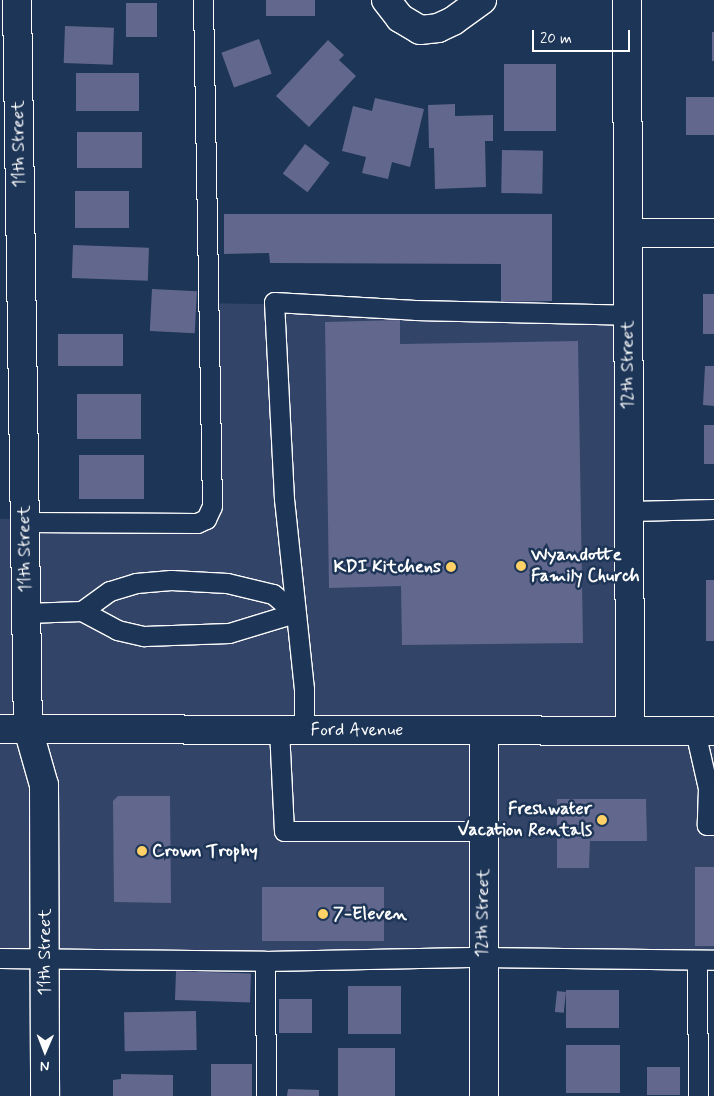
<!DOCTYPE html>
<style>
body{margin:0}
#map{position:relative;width:714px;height:1096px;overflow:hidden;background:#1d3557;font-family:Mynerve,sans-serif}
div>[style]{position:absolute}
.built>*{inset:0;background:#324467}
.building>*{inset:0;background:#62678d;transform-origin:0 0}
.roads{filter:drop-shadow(1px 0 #fff) drop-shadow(-1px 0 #fff) drop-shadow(0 1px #fff) drop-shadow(0 -1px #fff)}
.service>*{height:19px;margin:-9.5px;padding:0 9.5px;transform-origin:9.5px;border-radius:9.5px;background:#1d3557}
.minor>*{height:28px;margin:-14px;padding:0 14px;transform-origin:14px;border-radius:14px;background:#1d3557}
.secondary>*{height:28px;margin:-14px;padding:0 14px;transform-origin:14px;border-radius:14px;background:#1d3557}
.dots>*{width:14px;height:14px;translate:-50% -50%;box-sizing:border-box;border:2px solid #1d3557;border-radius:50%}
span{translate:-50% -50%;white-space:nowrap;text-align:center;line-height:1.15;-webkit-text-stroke:5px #1d3557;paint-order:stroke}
.street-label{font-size:18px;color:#fff}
.poi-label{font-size:18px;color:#fff;font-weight:700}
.left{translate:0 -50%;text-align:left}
.right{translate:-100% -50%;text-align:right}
.north{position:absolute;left:20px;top:1026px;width:50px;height:50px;-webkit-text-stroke:4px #1d3557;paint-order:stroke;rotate:181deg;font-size:14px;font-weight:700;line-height:20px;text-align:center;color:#fff}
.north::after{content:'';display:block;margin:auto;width:18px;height:22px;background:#fff;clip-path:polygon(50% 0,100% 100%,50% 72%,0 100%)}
.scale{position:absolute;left:532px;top:30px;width:98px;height:22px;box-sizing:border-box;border:2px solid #fff;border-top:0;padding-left:6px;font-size:15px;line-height:18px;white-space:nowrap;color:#fff;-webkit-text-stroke:4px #1d3557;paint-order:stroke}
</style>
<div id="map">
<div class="built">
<div style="clip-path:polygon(203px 303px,444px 307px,628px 318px,630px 730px,714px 731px,714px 960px,0 958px,0 519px,203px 520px)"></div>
</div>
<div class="building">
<div style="left:266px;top:0;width:49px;height:16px"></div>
<div style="left:126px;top:3px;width:31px;height:34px"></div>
<div style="left:65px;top:26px;width:49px;height:37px;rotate:2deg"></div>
<div style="left:712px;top:32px;width:2px;height:29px"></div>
<div style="left:259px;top:39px;width:37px;height:40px;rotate:70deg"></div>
<div style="clip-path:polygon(328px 40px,344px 55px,339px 60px,356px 76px,309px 127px,276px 96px)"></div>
<div style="left:504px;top:64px;width:52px;height:67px"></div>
<div style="left:76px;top:73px;width:63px;height:38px"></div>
<div style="left:686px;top:97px;width:28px;height:38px"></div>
<div style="clip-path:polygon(375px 98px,424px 109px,410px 167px,392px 162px,388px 179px,362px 173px,366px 157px,342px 151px,353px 106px,372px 111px)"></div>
<div style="clip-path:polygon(455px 104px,455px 116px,493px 115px,493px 141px,485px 141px,486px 187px,435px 189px,434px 148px,429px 148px,428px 105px)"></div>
<div style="left:77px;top:132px;width:65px;height:36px"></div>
<div style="left:305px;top:144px;width:31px;height:37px;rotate:37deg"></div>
<div style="left:502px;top:150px;width:41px;height:43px;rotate:1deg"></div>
<div style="left:75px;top:191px;width:54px;height:37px"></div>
<div style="clip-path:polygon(224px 214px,552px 214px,552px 301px,501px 302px,501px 264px,270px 263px,269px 253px,224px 254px)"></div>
<div style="left:73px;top:245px;width:76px;height:33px;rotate:2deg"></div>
<div style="left:152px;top:289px;width:45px;height:42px;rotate:3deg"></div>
<div style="left:703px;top:294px;width:11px;height:40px"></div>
<div style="clip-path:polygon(400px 320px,400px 344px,578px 341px,583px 643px,402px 645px,401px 586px,329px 588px,325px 322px)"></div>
<div style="left:123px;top:334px;width:32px;height:65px;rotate:90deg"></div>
<div style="clip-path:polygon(705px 366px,714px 366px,714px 406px,703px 405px)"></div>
<div style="left:141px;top:394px;width:45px;height:64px;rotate:90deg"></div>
<div style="left:704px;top:425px;width:10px;height:39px"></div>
<div style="left:79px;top:455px;width:65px;height:44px"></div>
<div style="left:706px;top:580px;width:8px;height:61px"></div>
<div style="clip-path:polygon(118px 796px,170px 796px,171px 903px,114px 902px,113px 801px)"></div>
<div style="clip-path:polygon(557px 799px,646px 799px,647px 841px,590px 841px,589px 868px,557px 868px)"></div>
<div style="left:714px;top:867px;width:79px;height:19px;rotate:90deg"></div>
<div style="left:262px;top:887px;width:122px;height:54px"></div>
<div style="left:176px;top:971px;width:75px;height:29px;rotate:2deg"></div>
<div style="left:401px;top:986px;width:48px;height:53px;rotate:90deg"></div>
<div style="left:566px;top:990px;width:53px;height:38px"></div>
<div style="left:557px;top:991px;width:9px;height:21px;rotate:6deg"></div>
<div style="left:279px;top:999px;width:33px;height:34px"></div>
<div style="left:196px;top:1011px;width:39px;height:72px;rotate:89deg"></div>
<div style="left:620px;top:1045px;width:48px;height:54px;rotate:90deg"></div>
<div style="left:338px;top:1048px;width:57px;height:48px"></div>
<div style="left:211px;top:1064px;width:41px;height:32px"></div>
<div style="left:647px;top:1067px;width:33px;height:28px"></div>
<div style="clip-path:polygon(121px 1074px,173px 1075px,173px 1096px,113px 1096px,113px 1080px,121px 1079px)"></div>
<div style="clip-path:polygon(288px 1089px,319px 1090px,319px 1096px,287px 1096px)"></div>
</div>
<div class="roads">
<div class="service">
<div style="left:629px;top:511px;width:85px;rotate:-1.3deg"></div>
<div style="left:25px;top:522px;width:172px;rotate:0.3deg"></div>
<div style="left:197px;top:523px;width:10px;rotate:-24deg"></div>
<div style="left:206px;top:519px;width:14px;rotate:-65deg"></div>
<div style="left:212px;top:506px;width:506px;rotate:-91.02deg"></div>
<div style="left:82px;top:611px;width:34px;rotate:-36deg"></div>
<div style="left:110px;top:591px;width:27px;rotate:-17deg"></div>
<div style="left:136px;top:583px;width:35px;rotate:-5deg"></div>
<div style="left:171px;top:580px;width:56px;rotate:3.1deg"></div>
<div style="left:227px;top:583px;width:47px;rotate:13.4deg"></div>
<div style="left:273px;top:594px;width:29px;rotate:41deg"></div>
<div style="left:26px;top:613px;width:56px;rotate:-2deg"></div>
<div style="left:82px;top:611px;width:40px;rotate:28deg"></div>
<div style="left:117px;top:630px;width:28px;rotate:13deg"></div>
<div style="left:144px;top:636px;width:85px;rotate:-2deg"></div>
<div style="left:229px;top:633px;width:69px;rotate:-16.9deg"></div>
<div style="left:279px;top:729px;width:102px;rotate:87.2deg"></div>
<div style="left:284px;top:831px;width:200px"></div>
<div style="left:304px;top:730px;width:41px;rotate:-90deg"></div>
<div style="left:304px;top:689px;width:191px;rotate:-96deg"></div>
<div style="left:284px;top:499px;width:197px;rotate:-92.9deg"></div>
<div style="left:274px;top:302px;width:141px;rotate:3.2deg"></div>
<div style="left:415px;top:310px;width:213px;rotate:1.3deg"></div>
<div style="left:695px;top:731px;width:58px;rotate:77.2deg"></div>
<div style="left:708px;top:788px;width:37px;rotate:92deg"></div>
<div style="left:707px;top:825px;width:7px"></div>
<div style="left:0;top:958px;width:265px;rotate:0.6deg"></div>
<div style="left:265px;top:961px;width:218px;rotate:-1.1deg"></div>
<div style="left:483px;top:957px;width:231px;rotate:0.7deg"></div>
<div style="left:697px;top:960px;width:136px;rotate:89.6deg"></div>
<div style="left:265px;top:961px;width:135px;rotate:89.6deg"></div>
</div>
<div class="minor">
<div style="left:17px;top:0;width:729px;rotate:89.14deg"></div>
<div style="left:28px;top:729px;width:58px;rotate:74.1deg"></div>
<div style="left:44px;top:785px;width:311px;rotate:89.8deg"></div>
<div style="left:386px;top:0;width:23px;rotate:52deg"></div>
<div style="left:400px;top:18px;width:23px;rotate:31deg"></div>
<div style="left:420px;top:30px;width:18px;rotate:-6deg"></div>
<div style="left:438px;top:28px;width:17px;rotate:-25deg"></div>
<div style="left:453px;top:21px;width:36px;rotate:-36deg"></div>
<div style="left:627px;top:0;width:730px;rotate:89.76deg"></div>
<div style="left:628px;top:233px;width:86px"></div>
<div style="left:484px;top:1096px;width:366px;rotate:-90deg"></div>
</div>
<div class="secondary">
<div style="left:0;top:729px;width:714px;rotate:0.16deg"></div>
</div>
</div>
<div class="dots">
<div style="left:521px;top:566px;background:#ffd166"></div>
<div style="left:451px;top:567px;background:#ffd166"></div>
<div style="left:602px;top:820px;background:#ffd166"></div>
<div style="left:142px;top:851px;background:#ffd166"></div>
<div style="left:323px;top:914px;background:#ffd166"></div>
</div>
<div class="street-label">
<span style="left:19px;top:144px;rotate:-91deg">11th Street</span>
<span style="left:628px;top:365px;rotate:-90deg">12th Street</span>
<span style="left:25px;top:549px;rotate:-91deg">11th Street</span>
<span style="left:357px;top:730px">Ford Avenue</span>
<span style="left:483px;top:913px;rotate:-89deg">12th Street</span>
<span style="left:45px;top:952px;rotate:-90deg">11th Street</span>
</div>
<div class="poi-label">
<span class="left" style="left:531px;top:566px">Wyandotte<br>Family Church</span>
<span class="right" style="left:441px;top:567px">KDI Kitchens</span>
<span class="right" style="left:592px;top:820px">Freshwater<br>Vacation Rentals</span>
<span class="left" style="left:152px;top:851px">Crown Trophy</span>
<span class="left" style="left:333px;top:914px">7-Eleven</span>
</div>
<div class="north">N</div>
<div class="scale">20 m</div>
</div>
